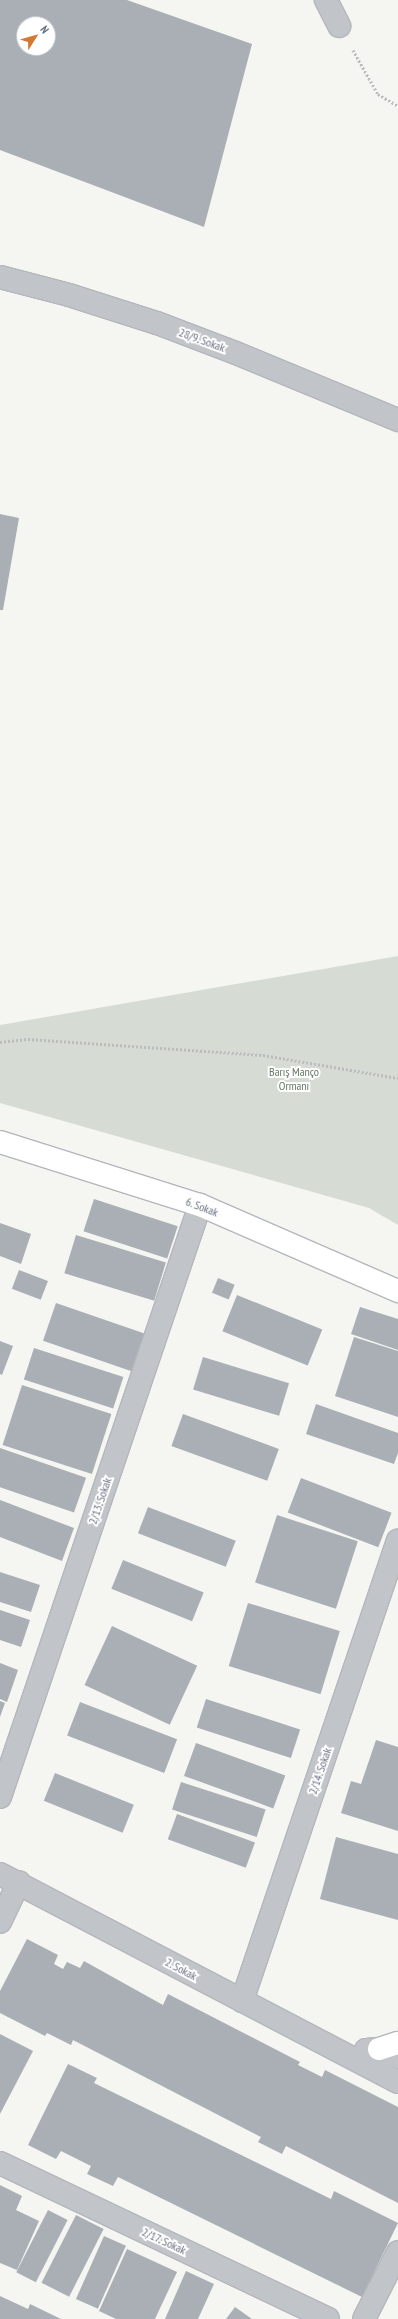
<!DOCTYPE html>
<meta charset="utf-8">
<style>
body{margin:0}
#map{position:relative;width:398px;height:2319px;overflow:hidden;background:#f5f6f2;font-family:"PT Sans Narrow",sans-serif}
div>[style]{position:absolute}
.green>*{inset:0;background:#d6dcd4}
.building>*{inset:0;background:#aaafb6;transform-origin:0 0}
.path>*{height:2.5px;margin-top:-1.25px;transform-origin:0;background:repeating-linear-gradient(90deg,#bbbcbf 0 2px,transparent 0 4px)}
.roads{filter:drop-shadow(1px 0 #b4b7bc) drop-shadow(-1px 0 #b4b7bc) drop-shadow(0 1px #b4b7bc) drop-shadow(0 -1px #b4b7bc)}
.minor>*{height:22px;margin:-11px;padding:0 11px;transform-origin:11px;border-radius:11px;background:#c1c4c8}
.tertiary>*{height:22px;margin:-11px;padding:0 11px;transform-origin:11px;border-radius:11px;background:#c1c4c8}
.secondary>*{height:22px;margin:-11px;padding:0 11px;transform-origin:11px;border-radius:11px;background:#fff}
span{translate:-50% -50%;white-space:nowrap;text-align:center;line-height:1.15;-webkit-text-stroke:4px #fff;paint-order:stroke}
.street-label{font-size:12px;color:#677081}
.park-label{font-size:12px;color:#657965}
.north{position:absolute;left:16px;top:16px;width:40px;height:40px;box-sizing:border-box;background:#fff;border:1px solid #c2c6cd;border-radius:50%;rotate:53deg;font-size:11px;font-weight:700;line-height:16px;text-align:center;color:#677081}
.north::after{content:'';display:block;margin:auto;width:14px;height:18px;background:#d57833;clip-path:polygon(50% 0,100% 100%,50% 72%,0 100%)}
</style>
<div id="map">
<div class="green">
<div style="clip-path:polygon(398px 956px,398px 1225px,369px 1208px,0 1103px,0 1025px)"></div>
</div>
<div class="building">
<div style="clip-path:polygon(evenodd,0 0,127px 0,252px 44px,204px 227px,0 150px,0 0,24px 24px,48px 24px,48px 48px,24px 48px,24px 24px)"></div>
<div style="clip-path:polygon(0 514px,19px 518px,3px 610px,0 610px)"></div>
<div style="left:94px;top:1199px;width:88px;height:34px;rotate:18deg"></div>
<div style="clip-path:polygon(0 1223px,31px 1234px,21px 1264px,0 1256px)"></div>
<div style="left:76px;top:1235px;width:94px;height:40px;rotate:17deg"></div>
<div style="left:19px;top:1270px;width:31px;height:20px;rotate:21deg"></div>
<div style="left:218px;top:1278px;width:18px;height:16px;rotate:22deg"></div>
<div style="left:237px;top:1295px;width:92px;height:39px;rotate:22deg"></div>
<div style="left:56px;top:1303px;width:99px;height:40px;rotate:19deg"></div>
<div style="clip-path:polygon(360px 1307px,398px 1319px,398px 1350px,351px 1334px)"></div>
<div style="clip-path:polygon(354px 1337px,398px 1351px,398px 1417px,335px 1396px)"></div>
<div style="clip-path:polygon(0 1341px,13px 1346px,2px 1375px,0 1374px)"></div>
<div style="left:34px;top:1348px;width:94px;height:33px;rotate:18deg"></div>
<div style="left:203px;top:1357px;width:90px;height:34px;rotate:17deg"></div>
<div style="left:22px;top:1385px;width:94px;height:63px;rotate:18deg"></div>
<div style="clip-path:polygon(316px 1404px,398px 1433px,398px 1453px,394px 1464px,306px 1434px)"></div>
<div style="left:183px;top:1414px;width:102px;height:34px;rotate:20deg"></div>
<div style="left:0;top:1448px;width:91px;height:37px;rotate:19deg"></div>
<div style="left:301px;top:1478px;width:97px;height:37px;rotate:21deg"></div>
<div style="clip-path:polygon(0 1500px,74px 1528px,62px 1561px,0 1537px)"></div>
<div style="left:148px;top:1507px;width:94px;height:28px;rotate:21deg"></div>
<div style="left:277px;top:1515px;width:85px;height:71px;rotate:18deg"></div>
<div style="left:123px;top:1560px;width:87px;height:31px;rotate:22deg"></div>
<div style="clip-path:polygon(0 1572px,40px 1585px,31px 1612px,0 1602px)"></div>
<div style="left:248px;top:1603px;width:96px;height:66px;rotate:17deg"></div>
<div style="clip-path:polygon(0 1610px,30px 1620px,21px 1647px,0 1640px)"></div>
<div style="left:112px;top:1626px;width:94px;height:65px;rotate:25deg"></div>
<div style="clip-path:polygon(0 1663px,18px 1670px,7px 1702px,0 1699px)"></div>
<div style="left:206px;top:1699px;width:99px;height:30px;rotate:18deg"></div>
<div style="clip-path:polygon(0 1701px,5px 1703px,0 1717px)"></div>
<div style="left:80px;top:1702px;width:104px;height:36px;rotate:21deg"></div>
<div style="clip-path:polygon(376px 1740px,398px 1747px,398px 1831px,341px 1813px,351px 1781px,361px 1784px)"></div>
<div style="left:196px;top:1743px;width:95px;height:35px;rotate:20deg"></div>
<div style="left:55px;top:1773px;width:85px;height:30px;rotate:22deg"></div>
<div style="left:181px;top:1782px;width:89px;height:29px;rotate:18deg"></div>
<div style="left:177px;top:1814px;width:83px;height:27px;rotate:20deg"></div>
<div style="clip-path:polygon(336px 1837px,398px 1854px,398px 1920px,320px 1899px)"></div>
<div style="clip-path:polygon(27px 1939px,58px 1955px,54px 1964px,63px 1969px,67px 1962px,80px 1968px,84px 1961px,163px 2005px,168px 1994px,300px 2062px,298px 2065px,322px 2077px,325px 2070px,398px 2107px,398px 2203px,286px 2146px,282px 2154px,258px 2142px,261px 2137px,73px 2040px,71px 2045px,47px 2033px,45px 2036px,0 2013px,0 1991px)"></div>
<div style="clip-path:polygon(0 2034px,33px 2051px,0 2114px)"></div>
<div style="clip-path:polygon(68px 2064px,97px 2078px,94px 2083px,331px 2199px,334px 2191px,398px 2223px,362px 2297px,118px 2177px,113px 2186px,87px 2174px,91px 2166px,61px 2151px,56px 2159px,28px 2145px)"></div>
<div style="clip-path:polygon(0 2185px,22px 2196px,16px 2210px,39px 2221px,17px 2270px,0 2263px)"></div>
<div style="left:48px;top:2210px;width:22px;height:70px;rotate:27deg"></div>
<div style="left:76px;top:2215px;width:31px;height:76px;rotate:27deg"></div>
<div style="left:104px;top:2236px;width:24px;height:69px;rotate:24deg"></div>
<div style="clip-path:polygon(127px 2249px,177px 2272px,155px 2319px,116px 2319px,99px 2311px)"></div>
<div style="clip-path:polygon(186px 2271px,214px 2284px,198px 2319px,165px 2319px)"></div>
<div style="clip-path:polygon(0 2296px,28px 2309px,30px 2304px,61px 2319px,0 2319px)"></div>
<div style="clip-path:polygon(235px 2307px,252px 2319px,226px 2319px)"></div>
</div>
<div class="path">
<div style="left:353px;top:50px;width:51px;rotate:60.4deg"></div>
<div style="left:378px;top:94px;width:23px;rotate:31deg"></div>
<div style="left:0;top:1042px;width:28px;rotate:-6deg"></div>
<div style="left:28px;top:1039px;width:236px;rotate:3.9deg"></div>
<div style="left:263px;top:1055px;width:137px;rotate:9.7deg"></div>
</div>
<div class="roads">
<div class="minor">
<div style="left:326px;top:0;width:29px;rotate:63deg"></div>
<div style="left:0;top:1797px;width:625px;rotate:-71.33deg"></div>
<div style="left:0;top:1874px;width:449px;rotate:27.6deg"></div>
<div style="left:0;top:1922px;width:44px;rotate:-64.6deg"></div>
<div style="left:242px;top:2001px;width:486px;rotate:-71.3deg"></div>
<div style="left:366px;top:2050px;width:13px;rotate:-4deg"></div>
<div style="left:379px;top:2049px;width:21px;rotate:23deg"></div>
<div style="left:0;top:2163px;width:363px;rotate:25.4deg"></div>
<div style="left:364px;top:2319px;width:75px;rotate:-63.1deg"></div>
</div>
<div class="tertiary">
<div style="left:0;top:277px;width:71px;rotate:14.6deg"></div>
<div style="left:69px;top:295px;width:92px;rotate:17.7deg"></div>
<div style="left:157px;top:323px;width:85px;rotate:20.8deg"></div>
<div style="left:236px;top:353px;width:175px;rotate:22.5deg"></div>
</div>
<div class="secondary">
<div style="left:0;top:1142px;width:210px;rotate:17.5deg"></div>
<div style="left:200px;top:1205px;width:216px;rotate:23.5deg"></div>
<div style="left:379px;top:2049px;width:20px;rotate:-18deg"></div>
</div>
</div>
<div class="street-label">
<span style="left:202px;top:340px;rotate:20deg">28/9. Sokak</span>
<span style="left:202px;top:1207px;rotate:21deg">6. Sokak</span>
<span style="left:100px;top:1501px;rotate:-71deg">2/13. Sokak</span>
<span style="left:320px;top:1771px;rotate:-71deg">2/14. Sokak</span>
<span style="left:181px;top:1969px;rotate:28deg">2. Sokak</span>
<span style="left:164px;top:2241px;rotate:25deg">2/17. Sokak</span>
</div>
<div class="park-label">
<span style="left:294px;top:1079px">Barış Manço<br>Ormanı</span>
</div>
<div class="north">N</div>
</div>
